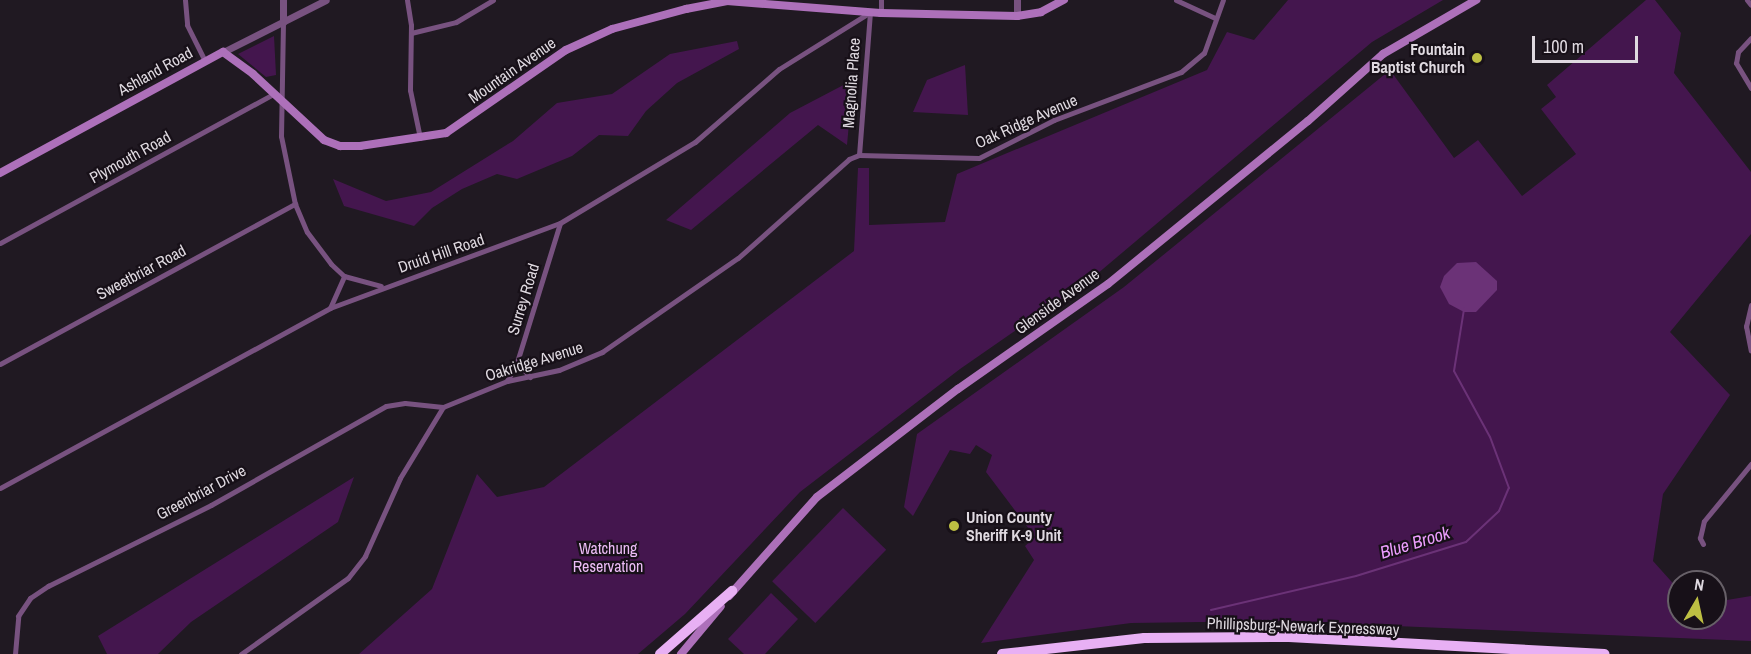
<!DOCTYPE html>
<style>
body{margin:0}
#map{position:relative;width:1751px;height:654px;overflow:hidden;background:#201922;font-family:"Archivo Narrow",sans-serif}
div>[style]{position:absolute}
.green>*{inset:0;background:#44164e;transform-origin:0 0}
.water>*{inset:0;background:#6b3277}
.stream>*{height:2px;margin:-1px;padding:0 1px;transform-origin:1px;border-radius:1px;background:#6b3277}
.minor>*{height:5px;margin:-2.5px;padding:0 2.5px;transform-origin:2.5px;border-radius:2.5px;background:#785280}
.tertiary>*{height:7px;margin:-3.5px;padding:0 3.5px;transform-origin:3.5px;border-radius:3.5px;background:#785280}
.secondary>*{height:8px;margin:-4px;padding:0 4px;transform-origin:4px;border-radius:4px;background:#ad70ba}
.motorway>*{height:10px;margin:-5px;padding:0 5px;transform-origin:5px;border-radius:5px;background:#e8b0f4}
.dots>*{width:16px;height:16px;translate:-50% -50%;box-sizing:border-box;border:3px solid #171018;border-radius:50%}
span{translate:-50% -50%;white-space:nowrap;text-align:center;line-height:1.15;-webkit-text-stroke:4.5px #171018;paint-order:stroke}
.poi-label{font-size:16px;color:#dfd9e0;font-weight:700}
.right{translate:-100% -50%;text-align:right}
.left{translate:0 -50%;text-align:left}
.street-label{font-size:16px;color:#dfd9e0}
.park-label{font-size:16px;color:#ecbcf6}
.water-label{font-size:18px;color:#ec9dfd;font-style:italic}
.north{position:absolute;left:1667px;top:570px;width:60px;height:60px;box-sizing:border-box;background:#171018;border:2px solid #676068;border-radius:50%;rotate:9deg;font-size:16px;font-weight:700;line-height:24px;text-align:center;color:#dfd9e0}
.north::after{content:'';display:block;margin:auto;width:21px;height:27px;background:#bdbf43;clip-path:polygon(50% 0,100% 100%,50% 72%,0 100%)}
.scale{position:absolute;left:1532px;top:36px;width:106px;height:27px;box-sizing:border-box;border:3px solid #dfd9e0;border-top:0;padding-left:8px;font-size:18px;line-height:21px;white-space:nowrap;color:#dfd9e0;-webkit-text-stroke:4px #171018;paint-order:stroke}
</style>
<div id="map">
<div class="green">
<div style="clip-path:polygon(1288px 0,1443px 0,1372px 42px,1097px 274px,960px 369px,800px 492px,685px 614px,638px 654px,359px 654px,432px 589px,477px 474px,497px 497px,544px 487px,854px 251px,858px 168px,869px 168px,869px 225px,945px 222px,957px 174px,1207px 70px,1227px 32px,1254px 40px)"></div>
<div style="clip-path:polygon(1646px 0,1655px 0,1681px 33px,1674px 73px,1751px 172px,1751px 234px,1670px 332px,1730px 395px,1663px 494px,1653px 561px,1679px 590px,1679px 618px,1715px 618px,1715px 602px,1751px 596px,1751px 641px,1278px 621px,1131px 623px,981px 643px,1034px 560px,1025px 546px,1035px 537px,986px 472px,992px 455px,976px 445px,970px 454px,950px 450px,913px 516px,904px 507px,917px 434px,1124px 287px,1390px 70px,1454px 158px,1478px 140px,1522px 196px,1576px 154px,1541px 109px,1556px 97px,1547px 85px)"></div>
<div style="clip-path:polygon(274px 36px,276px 75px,266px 77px,238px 54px)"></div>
<div style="clip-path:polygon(737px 41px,739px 49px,677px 83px,646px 111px,628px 136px,599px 135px,572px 156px,517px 179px,497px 174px,462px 189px,432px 208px,414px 226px,344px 206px,333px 179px,386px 201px,431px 192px,513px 141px,557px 103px,612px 94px,670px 54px)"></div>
<div style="clip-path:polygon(965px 65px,968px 115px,913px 112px,927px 80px)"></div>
<div style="clip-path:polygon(853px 80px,847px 145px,818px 125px,691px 230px,666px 220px,790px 113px)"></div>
<div style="clip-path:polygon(354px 477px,338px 522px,191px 622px,158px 654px,107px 654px,98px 636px)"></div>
<div style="left:843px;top:508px;width:60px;height:102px;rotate:44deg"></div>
<div style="clip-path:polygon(771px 593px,798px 619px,765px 654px,744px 654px,728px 639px)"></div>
</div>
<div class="water">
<div style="clip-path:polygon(1476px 262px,1497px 281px,1497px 290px,1476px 312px,1464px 312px,1449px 304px,1440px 287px,1444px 276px,1457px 263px)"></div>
</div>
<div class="stream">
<div style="left:1211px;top:610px;width:149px;rotate:-13.2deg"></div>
<div style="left:1356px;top:576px;width:115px;rotate:-17.2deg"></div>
<div style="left:1466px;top:542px;width:45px;rotate:-43.2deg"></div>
<div style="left:1499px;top:511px;width:25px;rotate:-67deg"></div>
<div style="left:1509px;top:488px;width:54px;rotate:-110.4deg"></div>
<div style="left:1490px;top:437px;width:75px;rotate:-118.6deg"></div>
<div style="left:1454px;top:371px;width:63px;rotate:-80.8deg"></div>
</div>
<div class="minor">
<div style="left:185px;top:0;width:25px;rotate:85deg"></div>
<div style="left:187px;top:25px;width:40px;rotate:63.4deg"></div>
<div style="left:407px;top:0;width:25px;rotate:81deg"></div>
<div style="left:411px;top:25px;width:65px;rotate:90.9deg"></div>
<div style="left:410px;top:90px;width:49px;rotate:78.2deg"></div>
<div style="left:881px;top:0;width:13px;rotate:90deg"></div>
<div style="left:1176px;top:0;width:43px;rotate:24.8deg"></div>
<div style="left:1747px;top:0;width:6px;rotate:51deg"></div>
<div style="left:283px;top:22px;width:114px;rotate:91deg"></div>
<div style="left:281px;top:136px;width:69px;rotate:78.4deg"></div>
<div style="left:295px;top:204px;width:30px;rotate:67deg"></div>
<div style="left:307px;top:232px;width:40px;rotate:53deg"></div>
<div style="left:331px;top:264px;width:18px;rotate:43deg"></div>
<div style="left:344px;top:276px;width:38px;rotate:15deg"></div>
<div style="left:411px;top:33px;width:46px;rotate:-13.7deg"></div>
<div style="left:456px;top:22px;width:43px;rotate:-30.7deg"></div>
<div style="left:1751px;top:38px;width:19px;rotate:133deg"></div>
<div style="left:1738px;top:52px;width:11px;rotate:100deg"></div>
<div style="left:1736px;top:63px;width:29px;rotate:59deg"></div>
<div style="left:859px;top:155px;width:143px;rotate:-85.6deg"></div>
<div style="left:0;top:243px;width:311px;rotate:-28.6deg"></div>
<div style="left:1751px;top:305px;width:22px;rotate:103deg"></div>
<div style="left:1746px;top:326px;width:25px;rotate:79deg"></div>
<div style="left:330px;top:308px;width:35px;rotate:-66deg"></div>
<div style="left:517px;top:362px;width:20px;rotate:49deg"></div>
<div style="left:0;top:364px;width:336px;rotate:-28.5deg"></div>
<div style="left:507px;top:381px;width:21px;rotate:-62deg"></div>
<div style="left:517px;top:362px;width:145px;rotate:-72.8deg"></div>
<div style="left:0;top:488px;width:376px;rotate:-28.6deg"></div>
<div style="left:330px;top:308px;width:245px;rotate:-20.3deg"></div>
<div style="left:560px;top:223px;width:157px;rotate:-31deg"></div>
<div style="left:695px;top:142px;width:111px;rotate:-41deg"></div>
<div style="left:779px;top:69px;width:106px;rotate:-31.9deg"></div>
<div style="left:1703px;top:544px;width:7px;rotate:-117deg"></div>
<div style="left:1700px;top:538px;width:17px;rotate:-77deg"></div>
<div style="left:1704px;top:521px;width:74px;rotate:-50.5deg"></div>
<div style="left:15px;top:654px;width:38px;rotate:-85deg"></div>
<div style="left:18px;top:616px;width:22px;rotate:-56deg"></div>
<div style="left:30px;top:598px;width:22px;rotate:-34deg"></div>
<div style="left:48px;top:586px;width:182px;rotate:-26.4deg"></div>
<div style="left:211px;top:505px;width:201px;rotate:-29.5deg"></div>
<div style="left:386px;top:406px;width:19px;rotate:-9deg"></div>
<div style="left:405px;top:403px;width:38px;rotate:6deg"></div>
<div style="left:241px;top:654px;width:131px;rotate:-35.4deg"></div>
<div style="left:348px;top:578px;width:28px;rotate:-52deg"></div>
<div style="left:365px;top:556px;width:85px;rotate:-65.8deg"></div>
<div style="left:400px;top:478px;width:83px;rotate:-58.8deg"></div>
<div style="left:443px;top:407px;width:69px;rotate:-22.1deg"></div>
<div style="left:507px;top:381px;width:53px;rotate:-11.9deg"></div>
<div style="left:559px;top:370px;width:47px;rotate:-22.7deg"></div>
<div style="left:602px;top:352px;width:165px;rotate:-34.7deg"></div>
<div style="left:738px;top:258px;width:149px;rotate:-41.7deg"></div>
<div style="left:849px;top:159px;width:11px;rotate:-22deg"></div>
<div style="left:859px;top:155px;width:120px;rotate:1.4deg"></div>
<div style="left:979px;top:158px;width:84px;rotate:-26.9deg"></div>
<div style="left:1054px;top:120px;width:136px;rotate:-20.7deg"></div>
<div style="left:1181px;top:72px;width:30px;rotate:-40deg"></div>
<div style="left:1204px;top:53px;width:56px;rotate:-70.3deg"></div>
</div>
<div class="tertiary">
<div style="left:1017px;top:16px;width:16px;rotate:-90deg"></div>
<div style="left:283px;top:22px;width:22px;rotate:-90deg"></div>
<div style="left:223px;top:52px;width:115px;rotate:-26.8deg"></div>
</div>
<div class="secondary">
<div style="left:0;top:173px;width:254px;rotate:-28.5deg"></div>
<div style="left:223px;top:52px;width:37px;rotate:36deg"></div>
<div style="left:253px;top:74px;width:97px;rotate:42.9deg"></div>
<div style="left:324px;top:140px;width:17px;rotate:21deg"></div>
<div style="left:340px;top:146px;width:20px"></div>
<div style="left:360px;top:146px;width:87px;rotate:-8.6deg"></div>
<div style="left:446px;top:133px;width:146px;rotate:-34.7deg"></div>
<div style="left:566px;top:50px;width:51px;rotate:-24.5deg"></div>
<div style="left:612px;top:29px;width:77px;rotate:-15.1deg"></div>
<div style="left:686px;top:9px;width:42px;rotate:-11deg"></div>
<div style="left:727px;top:1px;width:154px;rotate:4.5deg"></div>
<div style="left:881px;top:13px;width:136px;rotate:1.3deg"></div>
<div style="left:1017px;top:16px;width:24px;rotate:-9deg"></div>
<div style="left:1041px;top:12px;width:26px;rotate:-28deg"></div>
<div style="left:729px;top:596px;width:132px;rotate:-48.4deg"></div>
<div style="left:817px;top:497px;width:178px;rotate:-37.5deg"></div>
<div style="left:958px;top:389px;width:183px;rotate:-35deg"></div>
<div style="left:1108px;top:284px;width:258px;rotate:-39.2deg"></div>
<div style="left:1308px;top:121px;width:101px;rotate:-41.8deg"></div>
<div style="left:1383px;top:54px;width:108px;rotate:-30.1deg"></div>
<div style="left:681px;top:654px;width:62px;rotate:-50.2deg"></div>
</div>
<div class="motorway">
<div style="left:660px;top:654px;width:96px;rotate:-41.2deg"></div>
<div style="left:1002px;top:654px;width:143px;rotate:-6.4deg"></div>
<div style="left:1144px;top:638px;width:145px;rotate:-0.4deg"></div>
<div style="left:1289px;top:637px;width:316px;rotate:3.1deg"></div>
</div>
<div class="dots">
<div style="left:1477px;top:58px;background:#bdbf43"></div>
<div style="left:954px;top:526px;background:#bdbf43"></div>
</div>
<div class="poi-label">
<span class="right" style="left:1465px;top:58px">Fountain<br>Baptist Church</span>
<span class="left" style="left:966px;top:526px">Union County<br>Sheriff K-9 Unit</span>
</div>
<div class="street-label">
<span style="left:512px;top:70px;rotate:-35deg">Mountain Avenue</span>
<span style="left:155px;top:71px;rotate:-29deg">Ashland Road</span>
<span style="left:851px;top:83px;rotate:-86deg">Magnolia Place</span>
<span style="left:1026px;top:121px;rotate:-24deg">Oak Ridge Avenue</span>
<span style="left:130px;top:157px;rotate:-29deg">Plymouth Road</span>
<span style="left:441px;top:253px;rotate:-19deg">Druid Hill Road</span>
<span style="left:141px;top:272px;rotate:-28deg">Sweetbriar Road</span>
<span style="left:523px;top:299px;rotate:-73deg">Surrey Road</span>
<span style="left:1057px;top:301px;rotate:-36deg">Glenside Avenue</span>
<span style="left:534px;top:361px;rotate:-17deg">Oakridge Avenue</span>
<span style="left:201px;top:492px;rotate:-28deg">Greenbriar Drive</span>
<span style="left:1303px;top:626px;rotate:2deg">Phillipsburg-Newark Expressway</span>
</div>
<div class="park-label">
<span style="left:608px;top:557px">Watchung<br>Reservation</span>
</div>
<div class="water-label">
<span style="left:1415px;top:543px;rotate:-17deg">Blue Brook</span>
</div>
<div class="north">N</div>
<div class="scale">100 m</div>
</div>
